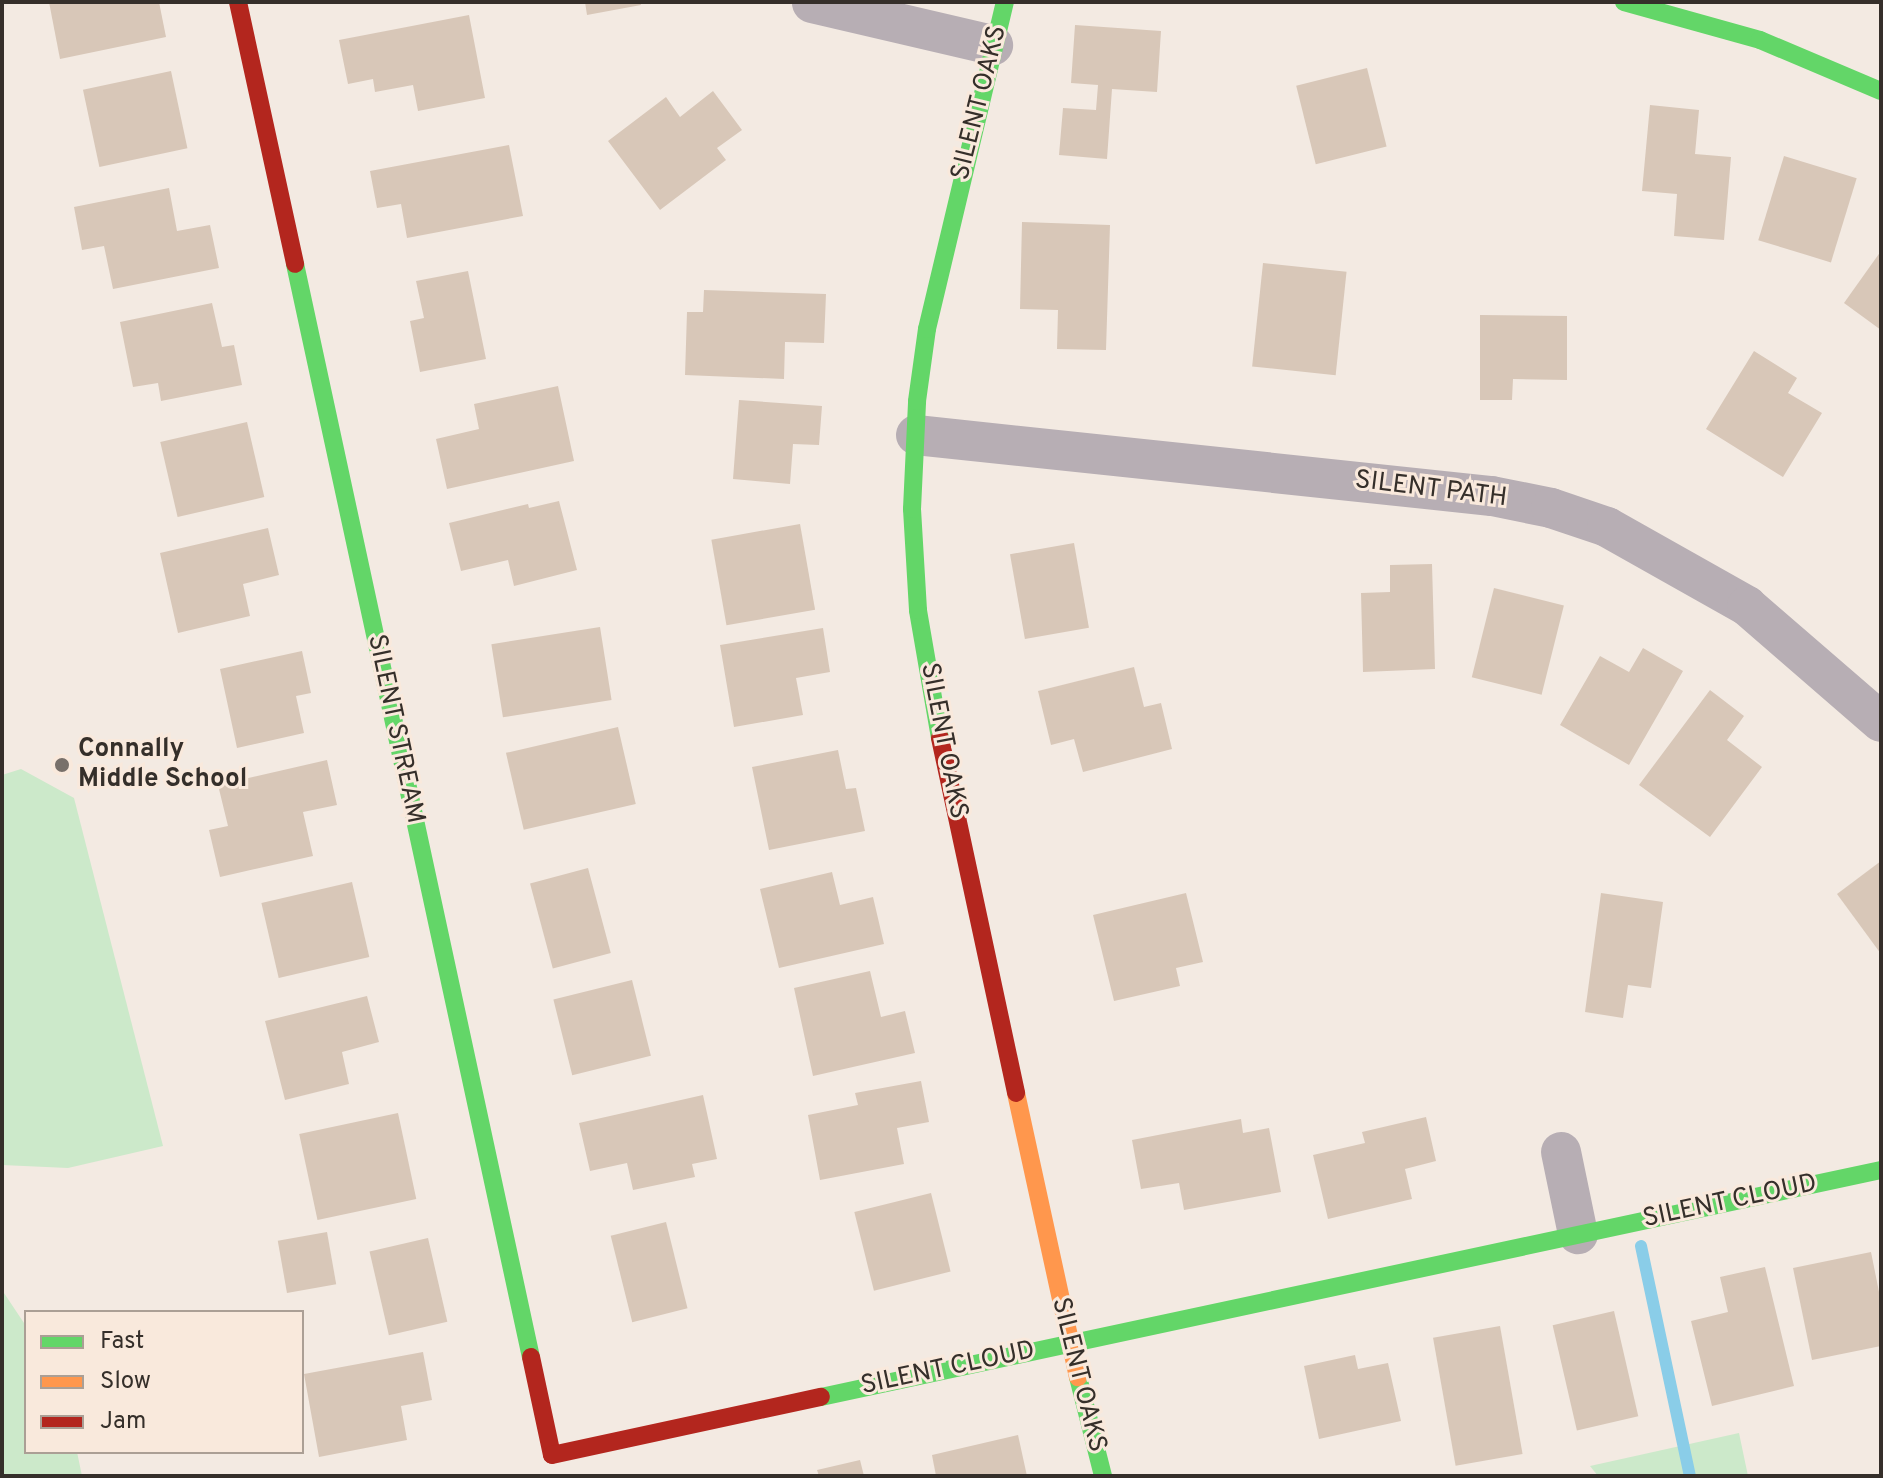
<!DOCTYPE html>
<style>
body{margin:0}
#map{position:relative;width:1883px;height:1478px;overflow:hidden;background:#f3eae2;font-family:Overpass,sans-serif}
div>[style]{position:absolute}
.green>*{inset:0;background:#cce9ca}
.stream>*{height:12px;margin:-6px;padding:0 6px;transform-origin:6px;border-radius:6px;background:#8acde8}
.building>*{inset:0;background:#d8c7b8;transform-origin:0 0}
.street>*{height:40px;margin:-20px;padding:0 20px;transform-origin:20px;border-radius:20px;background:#b7aeb4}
.fast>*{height:18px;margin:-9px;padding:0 9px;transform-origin:9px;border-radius:9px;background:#63d668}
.slow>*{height:18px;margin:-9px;padding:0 9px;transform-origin:9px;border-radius:9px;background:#ff974d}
.jam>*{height:18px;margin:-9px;padding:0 9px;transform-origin:9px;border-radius:9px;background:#b3261e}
.dots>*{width:22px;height:22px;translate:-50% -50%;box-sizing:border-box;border:4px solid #f9e9dc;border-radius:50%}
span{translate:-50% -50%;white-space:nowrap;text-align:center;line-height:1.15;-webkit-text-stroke:6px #f9e9dc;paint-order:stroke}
.street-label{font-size:26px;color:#352f2a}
.poi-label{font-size:26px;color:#352f2a;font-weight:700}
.left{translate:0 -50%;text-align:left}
.frame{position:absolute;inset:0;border:4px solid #352f2a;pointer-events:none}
.legend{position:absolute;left:24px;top:1310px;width:280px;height:144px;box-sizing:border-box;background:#f9e9dc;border:2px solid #ab9f95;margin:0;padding:10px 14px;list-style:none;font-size:24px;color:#352f2a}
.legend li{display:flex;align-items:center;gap:16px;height:40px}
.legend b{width:40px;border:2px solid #ab9f95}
</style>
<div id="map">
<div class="green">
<div style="clip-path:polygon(21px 769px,74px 798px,163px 1146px,68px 1168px,2px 1165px,2px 775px)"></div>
<div style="clip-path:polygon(2px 1290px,26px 1326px,26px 1452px,77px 1452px,82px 1476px,2px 1476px)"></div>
<div style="clip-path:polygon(1739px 1433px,1748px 1476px,1598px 1476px,1590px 1466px)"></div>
</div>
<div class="stream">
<div style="left:1641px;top:1246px;width:235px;rotate:78deg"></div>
</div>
<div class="building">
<div style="clip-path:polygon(49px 2px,159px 2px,166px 37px,60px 59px)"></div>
<div style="clip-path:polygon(585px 2px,640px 2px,641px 5px,587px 15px)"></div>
<div style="clip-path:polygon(469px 15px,485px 98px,418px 111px,413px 85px,375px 92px,373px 79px,348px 84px,339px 40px)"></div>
<div style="clip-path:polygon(1075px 25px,1161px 31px,1157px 92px,1112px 89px,1107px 159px,1059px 155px,1063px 108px,1096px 110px,1098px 85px,1071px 83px)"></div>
<div style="left:1367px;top:68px;width:81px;height:73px;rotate:76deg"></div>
<div style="left:171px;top:71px;width:79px;height:90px;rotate:78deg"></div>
<div style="clip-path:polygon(713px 91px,742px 130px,717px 148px,726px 160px,660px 210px,608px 141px,666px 97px,680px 117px)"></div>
<div style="clip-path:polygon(1650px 105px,1699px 110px,1695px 154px,1731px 157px,1724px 240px,1674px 236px,1677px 194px,1642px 191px)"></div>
<div style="clip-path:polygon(509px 145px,523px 216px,407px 238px,401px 204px,377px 208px,370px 171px)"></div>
<div style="left:1784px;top:156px;width:76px;height:88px;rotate:17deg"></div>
<div style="clip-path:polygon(169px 188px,177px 231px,210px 225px,219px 268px,113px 289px,104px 246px,82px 250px,74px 207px)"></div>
<div style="clip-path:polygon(1022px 222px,1110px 225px,1106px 350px,1057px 349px,1058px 310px,1020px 309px)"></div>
<div style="clip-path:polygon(1881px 251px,1881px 330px,1844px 303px)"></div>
<div style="left:1263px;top:263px;width:84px;height:104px;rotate:6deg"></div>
<div style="clip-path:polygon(468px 271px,486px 359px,420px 372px,410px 321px,424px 318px,416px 281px)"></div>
<div style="clip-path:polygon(704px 290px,826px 294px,824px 343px,785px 342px,784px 379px,685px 375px,687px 312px,703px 312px)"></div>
<div style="clip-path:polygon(212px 303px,222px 347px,234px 345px,242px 385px,161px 401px,158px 383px,133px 387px,120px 322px)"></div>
<div style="clip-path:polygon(1480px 315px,1567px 316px,1567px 380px,1513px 379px,1512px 400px,1480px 400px)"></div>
<div style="clip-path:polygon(1754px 351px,1797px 378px,1788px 393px,1822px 413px,1783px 477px,1706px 429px)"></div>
<div style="clip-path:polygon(558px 386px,574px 461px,447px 489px,436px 439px,479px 429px,474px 404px)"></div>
<div style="clip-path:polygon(739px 400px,822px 406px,819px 445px,793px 444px,790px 484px,733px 479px)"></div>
<div style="left:247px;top:422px;width:77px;height:89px;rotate:77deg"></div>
<div style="clip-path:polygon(559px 501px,577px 570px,514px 586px,508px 560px,461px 571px,449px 523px,528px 504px,529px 508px)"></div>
<div style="left:800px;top:524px;width:87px;height:90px;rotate:80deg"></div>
<div style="clip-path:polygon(268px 528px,279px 575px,243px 584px,250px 616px,178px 633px,160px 553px)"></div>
<div style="left:1074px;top:543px;width:86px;height:65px;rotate:80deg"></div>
<div style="clip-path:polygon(1432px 564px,1435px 669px,1363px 672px,1361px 593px,1390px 592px,1390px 565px)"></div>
<div style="left:1494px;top:588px;width:72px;height:92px;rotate:14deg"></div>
<div style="left:600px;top:627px;width:74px;height:110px;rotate:81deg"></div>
<div style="clip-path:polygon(823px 628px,830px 672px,796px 678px,803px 715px,734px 727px,720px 645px)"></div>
<div style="clip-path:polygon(1643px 648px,1683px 671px,1629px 765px,1560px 725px,1600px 656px,1629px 672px)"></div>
<div style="clip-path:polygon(302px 651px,311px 693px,296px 696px,304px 733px,237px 748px,220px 669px)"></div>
<div style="clip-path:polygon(1134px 667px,1144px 707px,1161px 703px,1172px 749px,1083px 772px,1074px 739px,1051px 745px,1038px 691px)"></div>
<div style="clip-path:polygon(1710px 690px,1744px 716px,1727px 740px,1762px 767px,1710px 837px,1639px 785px)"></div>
<div style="left:618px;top:727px;width:79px;height:115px;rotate:77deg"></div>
<div style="clip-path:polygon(838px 750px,846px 789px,856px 788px,865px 831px,769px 850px,752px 767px)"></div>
<div style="clip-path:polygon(327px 760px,337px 805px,303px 812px,313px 856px,220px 877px,209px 830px,228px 826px,218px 785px)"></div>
<div style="clip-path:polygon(1881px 861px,1881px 954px,1837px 894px)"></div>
<div style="left:588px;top:868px;width:88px;height:60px;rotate:75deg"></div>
<div style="clip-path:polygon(832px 872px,840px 905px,873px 897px,884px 944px,779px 968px,760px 889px)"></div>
<div style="left:352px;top:882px;width:77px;height:93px;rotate:77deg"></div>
<div style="clip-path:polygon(1186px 893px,1203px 962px,1176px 968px,1180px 986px,1114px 1001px,1093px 915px)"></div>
<div style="clip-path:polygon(1601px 893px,1663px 902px,1651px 988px,1628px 985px,1623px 1018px,1585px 1012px)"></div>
<div style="clip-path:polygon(870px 971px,881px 1017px,905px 1011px,915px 1053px,813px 1076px,794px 988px)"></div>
<div style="left:632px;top:980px;width:78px;height:81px;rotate:76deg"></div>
<div style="clip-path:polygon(367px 996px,379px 1042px,342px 1052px,349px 1084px,285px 1100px,265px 1021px)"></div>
<div style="clip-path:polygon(921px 1081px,929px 1122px,897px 1128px,904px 1164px,820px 1180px,808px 1115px,858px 1105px,855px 1093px)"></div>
<div style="clip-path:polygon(703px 1095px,717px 1159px,692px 1164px,695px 1177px,633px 1190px,627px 1163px,590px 1171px,579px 1123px)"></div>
<div style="left:398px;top:1113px;width:88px;height:101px;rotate:78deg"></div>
<div style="clip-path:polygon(1426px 1117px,1436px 1161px,1405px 1169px,1412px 1199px,1328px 1219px,1313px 1155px,1365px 1143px,1362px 1132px)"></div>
<div style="clip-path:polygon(1241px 1119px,1243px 1133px,1269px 1128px,1281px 1192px,1184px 1210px,1179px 1183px,1141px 1189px,1132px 1140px)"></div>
<div style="left:931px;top:1193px;width:81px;height:79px;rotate:76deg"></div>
<div style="left:666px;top:1222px;width:89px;height:57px;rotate:76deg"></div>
<div style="left:327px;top:1232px;width:53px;height:50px;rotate:80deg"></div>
<div style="left:428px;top:1238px;width:86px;height:60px;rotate:77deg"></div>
<div style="clip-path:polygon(1871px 1252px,1881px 1302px,1881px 1346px,1812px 1360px,1793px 1268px)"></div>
<div style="clip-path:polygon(1765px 1267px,1794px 1386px,1712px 1406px,1691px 1321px,1728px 1312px,1720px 1277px)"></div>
<div style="left:1614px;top:1311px;width:108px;height:63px;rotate:77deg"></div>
<div style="left:1500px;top:1326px;width:130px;height:68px;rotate:80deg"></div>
<div style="clip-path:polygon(423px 1352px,432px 1400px,401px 1406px,407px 1440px,319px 1457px,304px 1374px)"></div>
<div style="clip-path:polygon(1355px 1355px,1358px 1369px,1388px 1363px,1401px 1421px,1319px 1439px,1304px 1366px)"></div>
<div style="clip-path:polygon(1018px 1435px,1027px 1476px,936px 1476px,932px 1455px)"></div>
<div style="clip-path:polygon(860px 1460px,864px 1476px,819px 1476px,817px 1470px)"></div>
</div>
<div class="street">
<div style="left:812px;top:3px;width:186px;rotate:13.1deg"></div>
<div style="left:916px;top:435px;width:579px;rotate:6.05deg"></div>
<div style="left:1492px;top:496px;width:60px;rotate:11.5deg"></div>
<div style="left:1551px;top:508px;width:59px;rotate:18.7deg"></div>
<div style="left:1607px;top:527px;width:161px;rotate:29.4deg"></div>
<div style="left:1747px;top:606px;width:177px;rotate:40.9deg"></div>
<div style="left:1561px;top:1152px;width:84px;rotate:78.3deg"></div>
</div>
<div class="fast">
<div style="left:1624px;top:2px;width:141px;rotate:15.6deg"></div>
<div style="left:1760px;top:40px;width:131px;rotate:22.9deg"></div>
<div style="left:295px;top:264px;width:1118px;rotate:77.82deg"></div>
<div style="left:940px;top:738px;width:130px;rotate:-99.8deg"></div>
<div style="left:918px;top:610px;width:101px;rotate:-93.4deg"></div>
<div style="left:912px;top:509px;width:108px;rotate:-87.3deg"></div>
<div style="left:917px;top:401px;width:73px;rotate:-82.1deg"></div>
<div style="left:927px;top:329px;width:336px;rotate:-76.6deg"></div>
<div style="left:1078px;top:1377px;width:102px;rotate:75.8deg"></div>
<div style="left:821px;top:1397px;width:1084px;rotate:-12.09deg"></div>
</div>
<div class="slow">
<div style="left:1016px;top:1093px;width:291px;rotate:77.7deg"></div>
</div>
<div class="jam">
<div style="left:238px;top:2px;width:268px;rotate:77.7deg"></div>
<div style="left:940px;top:738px;width:363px;rotate:77.9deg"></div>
<div style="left:531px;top:1357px;width:100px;rotate:77.9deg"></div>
<div style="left:552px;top:1455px;width:275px;rotate:-12.2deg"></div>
</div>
<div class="dots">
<div style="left:62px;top:765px;background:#78706a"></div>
</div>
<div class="street-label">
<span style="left:980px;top:103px;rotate:-76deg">SILENT OAKS</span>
<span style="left:1431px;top:490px;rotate:7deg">SILENT PATH</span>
<span style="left:395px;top:729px;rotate:78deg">SILENT STREAM</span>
<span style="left:943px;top:741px;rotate:79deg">SILENT OAKS</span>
<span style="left:1730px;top:1202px;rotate:-12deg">SILENT CLOUD</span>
<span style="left:948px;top:1369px;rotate:-12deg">SILENT CLOUD</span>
<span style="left:1078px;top:1375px;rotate:76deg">SILENT OAKS</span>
</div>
<div class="poi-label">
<span class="left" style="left:78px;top:765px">Connally<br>Middle School</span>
</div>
<div class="frame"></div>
<ul class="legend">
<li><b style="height:10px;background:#63d668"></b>Fast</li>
<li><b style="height:10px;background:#ff974d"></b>Slow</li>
<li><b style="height:10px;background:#b3261e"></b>Jam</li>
</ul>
</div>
